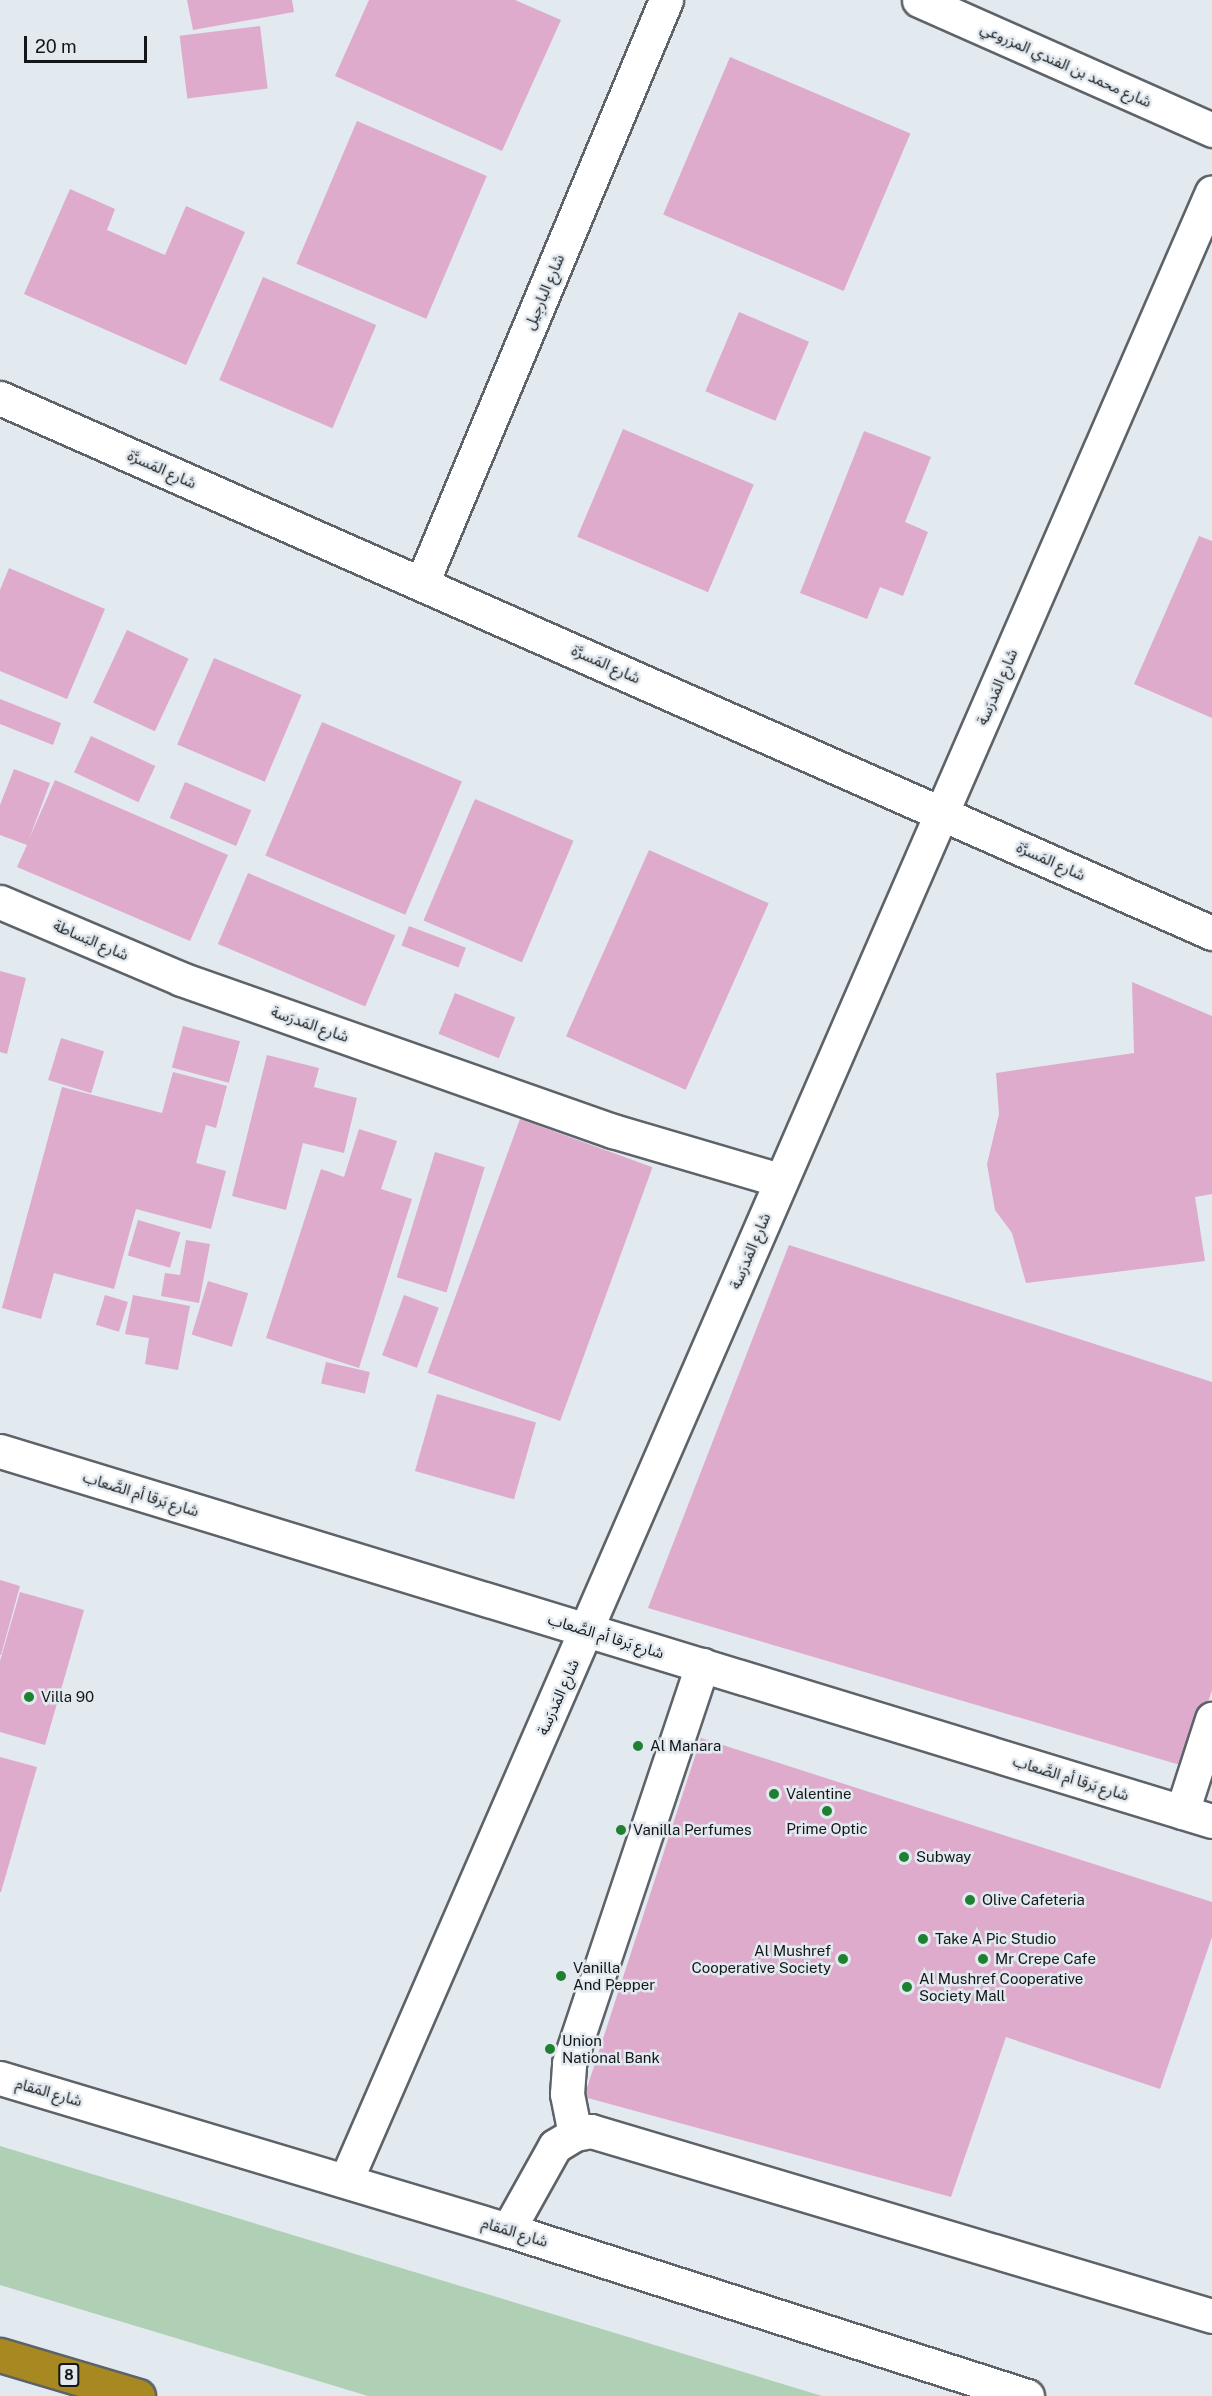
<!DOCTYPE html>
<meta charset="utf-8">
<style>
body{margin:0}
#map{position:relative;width:1212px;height:2396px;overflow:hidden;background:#e2e9ef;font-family:"Public Sans","Noto Sans Arabic",sans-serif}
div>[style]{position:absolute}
.green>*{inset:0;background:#afd0b4}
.building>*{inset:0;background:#deabcd;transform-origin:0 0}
.roads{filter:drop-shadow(2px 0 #5d6368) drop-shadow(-2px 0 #5d6368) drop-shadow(0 2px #5d6368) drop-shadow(0 -2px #5d6368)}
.minor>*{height:33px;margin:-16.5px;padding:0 16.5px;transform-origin:16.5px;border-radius:16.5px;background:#fff}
.highway>*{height:33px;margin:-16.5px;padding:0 16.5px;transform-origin:16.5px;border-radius:16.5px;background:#a78821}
.dots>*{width:16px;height:16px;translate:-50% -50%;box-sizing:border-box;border:3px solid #e2e9ef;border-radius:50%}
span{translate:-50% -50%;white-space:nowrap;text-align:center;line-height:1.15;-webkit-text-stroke:5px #e2e9ef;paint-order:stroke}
.shield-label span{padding:2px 4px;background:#e2e9ef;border:2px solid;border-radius:4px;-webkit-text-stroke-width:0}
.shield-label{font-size:14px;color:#141719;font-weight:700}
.street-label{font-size:15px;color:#141719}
.poi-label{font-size:15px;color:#141719}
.left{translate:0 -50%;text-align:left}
.right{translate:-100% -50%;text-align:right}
.scale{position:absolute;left:24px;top:36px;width:123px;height:27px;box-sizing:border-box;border:3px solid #141719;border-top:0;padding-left:8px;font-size:18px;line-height:21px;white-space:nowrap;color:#141719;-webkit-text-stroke:4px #e2e9ef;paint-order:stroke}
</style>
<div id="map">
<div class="green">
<div style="clip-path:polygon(0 2146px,822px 2396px,368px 2396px,0 2285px)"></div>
</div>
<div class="building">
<div style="clip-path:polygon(187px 0,292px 0,294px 12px,193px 30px)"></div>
<div style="clip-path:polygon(369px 0,515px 0,561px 20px,502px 151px,335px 76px)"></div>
<div style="left:260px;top:26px;width:63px;height:81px;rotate:83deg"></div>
<div style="left:730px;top:57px;width:196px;height:171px;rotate:23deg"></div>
<div style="left:357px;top:121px;width:141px;height:155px;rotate:23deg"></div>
<div style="clip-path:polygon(70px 189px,115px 209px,107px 230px,165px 255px,186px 206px,245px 232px,186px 365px,24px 294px)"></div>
<div style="left:263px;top:277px;width:123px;height:112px;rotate:23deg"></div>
<div style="left:739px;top:312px;width:76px;height:86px;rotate:23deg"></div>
<div style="left:623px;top:429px;width:142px;height:117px;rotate:23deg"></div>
<div style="clip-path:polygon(864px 431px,931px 457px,905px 522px,928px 532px,903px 596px,880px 587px,867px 619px,800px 593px)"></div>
<div style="clip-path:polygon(1199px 536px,1212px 541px,1212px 718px,1134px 684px)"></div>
<div style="clip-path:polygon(9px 568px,105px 609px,67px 699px,0 671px,0 590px)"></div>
<div style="left:127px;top:630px;width:68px;height:80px;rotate:25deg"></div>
<div style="left:214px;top:658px;width:95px;height:94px;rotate:23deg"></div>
<div style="clip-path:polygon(0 699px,61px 723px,53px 745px,0 724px)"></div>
<div style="left:322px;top:722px;width:152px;height:145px;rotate:23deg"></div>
<div style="left:91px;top:736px;width:71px;height:40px;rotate:25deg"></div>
<div style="clip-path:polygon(14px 769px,50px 783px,29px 839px,55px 780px,228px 855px,190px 941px,17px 867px,27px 845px,0 835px,0 805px)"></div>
<div style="left:185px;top:782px;width:72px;height:39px;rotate:23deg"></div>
<div style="left:475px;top:799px;width:107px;height:132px;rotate:23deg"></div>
<div style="left:649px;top:850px;width:131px;height:204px;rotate:24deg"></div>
<div style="left:248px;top:873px;width:160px;height:77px;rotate:23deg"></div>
<div style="left:409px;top:926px;width:61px;height:21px;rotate:21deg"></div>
<div style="clip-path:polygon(0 971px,26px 978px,7px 1054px,0 1052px)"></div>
<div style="clip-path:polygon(1132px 982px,1212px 1016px,1212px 1194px,1195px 1197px,1205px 1261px,1026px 1283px,1012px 1233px,995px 1210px,987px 1164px,999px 1114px,996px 1073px,1134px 1053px)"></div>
<div style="left:455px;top:993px;width:65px;height:44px;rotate:22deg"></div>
<div style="left:183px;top:1026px;width:59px;height:43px;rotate:15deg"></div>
<div style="left:61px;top:1038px;width:45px;height:44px;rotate:17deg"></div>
<div style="clip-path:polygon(267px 1055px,319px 1068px,314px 1087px,357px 1098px,344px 1153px,303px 1143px,286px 1210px,232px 1196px)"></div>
<div style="clip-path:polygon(173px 1072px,227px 1086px,216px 1128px,206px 1125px,196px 1163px,226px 1171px,211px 1229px,136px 1209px,114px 1289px,54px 1273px,41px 1319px,2px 1308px,62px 1087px,162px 1113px)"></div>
<div style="left:520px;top:1119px;width:141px;height:270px;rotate:20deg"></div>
<div style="clip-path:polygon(359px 1129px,397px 1141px,381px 1189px,412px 1199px,359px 1368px,266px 1338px,321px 1169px,344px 1177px)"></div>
<div style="left:435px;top:1152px;width:52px;height:131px;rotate:17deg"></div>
<div style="left:138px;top:1220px;width:44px;height:37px;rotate:16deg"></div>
<div style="clip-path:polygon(186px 1240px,210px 1244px,199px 1303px,161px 1296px,165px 1273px,180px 1275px)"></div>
<div style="clip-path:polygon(789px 1245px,1212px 1382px,1212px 1690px,1187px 1767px,648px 1608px)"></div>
<div style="left:208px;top:1281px;width:42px;height:56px;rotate:17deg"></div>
<div style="left:105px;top:1295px;width:24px;height:31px;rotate:17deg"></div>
<div style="clip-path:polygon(133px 1295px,190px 1306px,178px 1370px,145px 1364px,149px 1338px,125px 1334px)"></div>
<div style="left:404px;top:1295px;width:37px;height:64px;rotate:20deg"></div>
<div style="left:326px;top:1362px;width:45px;height:22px;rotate:13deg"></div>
<div style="left:437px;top:1394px;width:103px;height:80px;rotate:16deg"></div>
<div style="clip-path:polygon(0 1580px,20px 1586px,1px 1655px,0 1655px)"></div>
<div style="clip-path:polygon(20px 1592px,84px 1610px,45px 1745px,0 1732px,0 1661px)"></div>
<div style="clip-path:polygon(701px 1738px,1212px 1902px,1212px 1937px,1160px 2089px,1006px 2037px,951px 2197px,584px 2097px)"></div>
<div style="clip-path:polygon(0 1757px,37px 1767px,1px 1892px,0 1892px)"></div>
</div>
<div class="roads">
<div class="minor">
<div style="left:919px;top:0;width:321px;rotate:23.9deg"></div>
<div style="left:0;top:398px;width:1325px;rotate:23.82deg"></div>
<div style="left:422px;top:583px;width:632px;rotate:-67.29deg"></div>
<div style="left:0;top:902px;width:197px;rotate:23deg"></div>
<div style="left:181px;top:979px;width:458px;rotate:19.4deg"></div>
<div style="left:613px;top:1131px;width:174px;rotate:16.4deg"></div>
<div style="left:0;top:1451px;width:1267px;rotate:16.98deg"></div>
<div style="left:1182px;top:1812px;width:98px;rotate:-72.1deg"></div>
<div style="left:0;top:2078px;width:530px;rotate:16.66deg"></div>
<div style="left:508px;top:2230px;width:545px;rotate:17.74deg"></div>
<div style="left:575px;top:2134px;width:41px;rotate:-101.3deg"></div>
<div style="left:567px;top:2094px;width:31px;rotate:-86deg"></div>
<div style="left:569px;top:2063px;width:420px;rotate:-71.5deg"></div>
<div style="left:346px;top:2180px;width:2168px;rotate:-66.46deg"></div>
<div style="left:508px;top:2230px;width:96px;rotate:-60.8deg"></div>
<div style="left:555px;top:2146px;width:23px;rotate:-31deg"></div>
<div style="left:575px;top:2134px;width:16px;rotate:-11deg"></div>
<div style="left:591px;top:2131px;width:648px;rotate:16.59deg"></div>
</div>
<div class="highway">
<div style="left:0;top:2355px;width:144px;rotate:16.5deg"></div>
</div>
</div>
<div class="dots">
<div style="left:29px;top:1697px;background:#208032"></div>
<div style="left:638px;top:1746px;background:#208032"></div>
<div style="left:774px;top:1794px;background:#208032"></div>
<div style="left:827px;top:1811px;background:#208032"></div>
<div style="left:621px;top:1830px;background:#208032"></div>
<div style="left:904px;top:1857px;background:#208032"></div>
<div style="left:970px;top:1900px;background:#208032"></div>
<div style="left:923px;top:1939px;background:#208032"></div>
<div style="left:843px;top:1959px;background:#208032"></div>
<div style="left:983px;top:1959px;background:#208032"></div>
<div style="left:561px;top:1976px;background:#208032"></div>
<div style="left:907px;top:1987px;background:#208032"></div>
<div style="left:550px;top:2049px;background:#208032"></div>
</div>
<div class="shield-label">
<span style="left:69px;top:2375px">8</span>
</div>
<div class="street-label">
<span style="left:1066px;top:65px;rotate:24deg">شارع محمد بن الفندي المزروعي</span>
<span style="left:544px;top:292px;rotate:-67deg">شارع البارجِيل</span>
<span style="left:162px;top:469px;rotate:24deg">شارع المَسرَّة</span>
<span style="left:606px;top:664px;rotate:24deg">شارع المَسرَّة</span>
<span style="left:997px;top:687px;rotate:-67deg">شارع المَدرَسة</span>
<span style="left:1051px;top:861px;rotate:24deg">شارع المَسرَّة</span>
<span style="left:91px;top:940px;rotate:23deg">شارع البَساطة</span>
<span style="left:310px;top:1024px;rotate:19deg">شارع المَدرَسة</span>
<span style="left:750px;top:1251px;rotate:-67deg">شارع المَدرَسة</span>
<span style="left:141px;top:1494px;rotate:17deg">شارع بَرقا أم الصَّعاب</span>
<span style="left:606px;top:1636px;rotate:17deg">شارع بَرقا أم الصَّعاب</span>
<span style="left:558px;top:1697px;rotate:-66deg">شارع المَدرَسة</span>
<span style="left:1071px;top:1778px;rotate:17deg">شارع بَرقا أم الصَّعاب</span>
<span style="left:49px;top:2092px;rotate:16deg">شارع المَقام</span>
<span style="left:515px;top:2232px;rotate:17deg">شارع المَقام</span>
</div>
<div class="poi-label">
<span class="left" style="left:41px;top:1697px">Villa 90</span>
<span class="left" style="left:650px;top:1746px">Al Manara</span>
<span class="left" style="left:786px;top:1794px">Valentine</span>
<span style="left:827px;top:1829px">Prime Optic</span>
<span class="left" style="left:633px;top:1830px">Vanilla Perfumes</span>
<span class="left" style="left:916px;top:1857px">Subway</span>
<span class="left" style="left:982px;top:1900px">Olive Cafeteria</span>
<span class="left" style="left:935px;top:1939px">Take A Pic Studio</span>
<span class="right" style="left:831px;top:1959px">Al Mushref<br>Cooperative Society</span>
<span class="left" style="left:995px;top:1959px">Mr Crepe Cafe</span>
<span class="left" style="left:573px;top:1976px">Vanilla<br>And Pepper</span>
<span class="left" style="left:919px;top:1987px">Al Mushref Cooperative<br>Society Mall</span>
<span class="left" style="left:562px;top:2049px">Union<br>National Bank</span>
</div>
<div class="scale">20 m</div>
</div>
